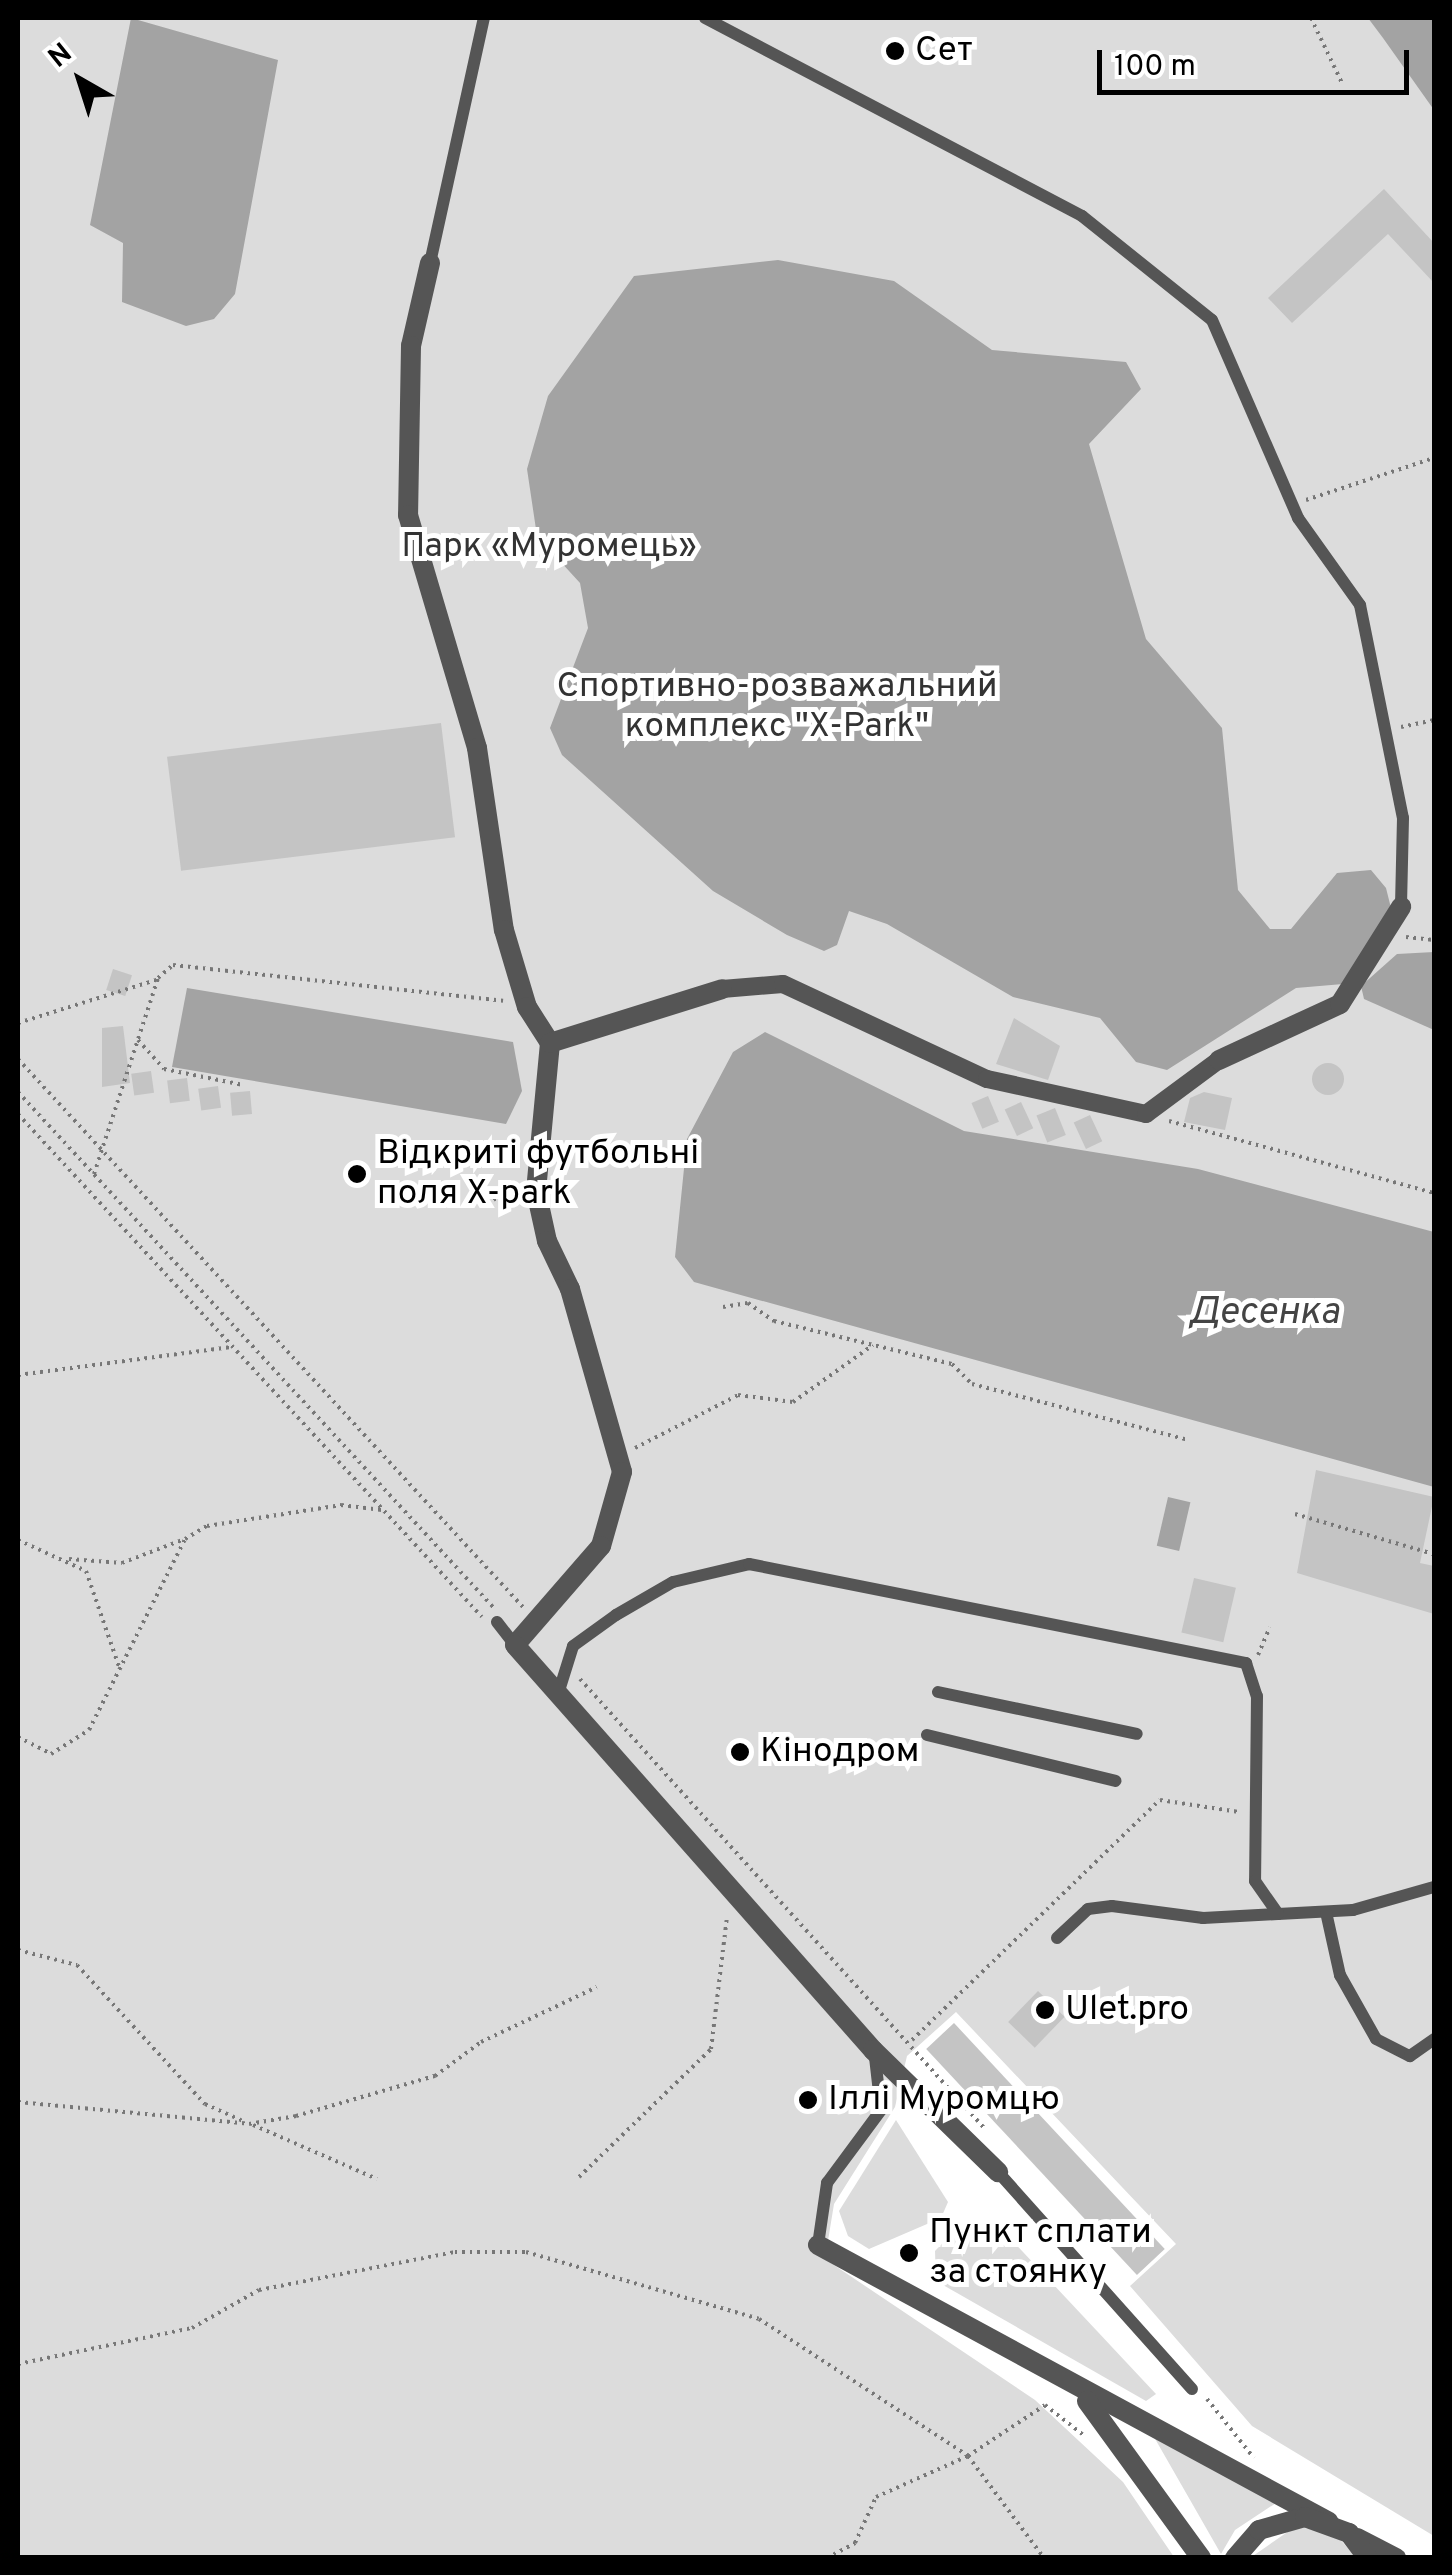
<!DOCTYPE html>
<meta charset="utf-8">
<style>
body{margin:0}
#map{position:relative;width:1452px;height:2575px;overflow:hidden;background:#fff;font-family:Overpass,sans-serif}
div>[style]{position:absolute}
.green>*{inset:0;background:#dcdcdc}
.water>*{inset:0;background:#a3a3a3;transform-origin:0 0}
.building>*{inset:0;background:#c4c4c4;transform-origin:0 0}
.round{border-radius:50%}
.path>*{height:4px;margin-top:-2px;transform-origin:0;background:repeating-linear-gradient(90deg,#777 0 2.5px,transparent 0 7.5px)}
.service>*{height:12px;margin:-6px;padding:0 6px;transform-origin:6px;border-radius:6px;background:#555}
.pedestrian>*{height:18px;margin:-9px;padding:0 9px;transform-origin:9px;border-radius:9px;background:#555}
.minor>*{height:20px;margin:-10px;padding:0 10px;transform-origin:10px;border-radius:10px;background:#555}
.dots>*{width:28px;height:28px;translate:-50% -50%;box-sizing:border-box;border:5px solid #fff;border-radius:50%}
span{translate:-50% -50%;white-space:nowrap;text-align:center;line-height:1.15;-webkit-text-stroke:10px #fff;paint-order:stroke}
.poi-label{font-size:35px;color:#000}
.left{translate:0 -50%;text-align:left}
.park-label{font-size:35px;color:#333}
.water-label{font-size:38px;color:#444;font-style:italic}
.frame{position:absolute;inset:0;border:20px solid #000;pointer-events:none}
.north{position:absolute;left:30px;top:30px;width:100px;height:100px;-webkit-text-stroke:8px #fff;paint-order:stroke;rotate:321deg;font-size:28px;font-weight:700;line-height:40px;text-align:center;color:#000}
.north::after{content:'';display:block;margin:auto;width:35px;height:45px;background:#000;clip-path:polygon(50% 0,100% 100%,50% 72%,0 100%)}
.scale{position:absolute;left:1097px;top:50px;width:312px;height:45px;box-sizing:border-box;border:5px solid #000;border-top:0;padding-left:12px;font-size:30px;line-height:35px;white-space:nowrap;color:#000;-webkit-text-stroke:8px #fff;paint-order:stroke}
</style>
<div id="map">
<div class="green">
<div style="clip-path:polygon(18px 18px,1434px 18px,1434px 2536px,1252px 2426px,1130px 2286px,1176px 2244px,956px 2012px,907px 2056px,895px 2107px,834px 2204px,825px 2259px,1035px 2400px,1123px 2482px,1174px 2557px,18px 2557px)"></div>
<div style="clip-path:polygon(896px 2120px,948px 2202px,941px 2218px,869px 2249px,848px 2236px,839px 2211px)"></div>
<div style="clip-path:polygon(993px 2220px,1156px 2394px,1146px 2401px,936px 2281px,935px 2251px,961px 2224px)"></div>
<div style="clip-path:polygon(1154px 2437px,1279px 2501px,1235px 2530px,1221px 2554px)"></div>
<div style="clip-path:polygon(1296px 2526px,1336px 2535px,1357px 2558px,1250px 2558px)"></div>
</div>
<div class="water">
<div style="clip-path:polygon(131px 18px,278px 60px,235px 294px,214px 319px,186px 326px,122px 302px,123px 243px,90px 225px)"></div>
<div style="clip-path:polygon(1368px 18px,1434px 18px,1434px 110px,1383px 38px)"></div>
<div style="clip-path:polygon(778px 260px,894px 281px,992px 350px,1126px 362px,1141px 389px,1089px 444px,1146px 639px,1222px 728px,1238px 890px,1270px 929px,1291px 929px,1337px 873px,1371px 870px,1386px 888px,1391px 908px,1343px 984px,1296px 988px,1167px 1070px,1136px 1062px,1100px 1018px,1013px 997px,887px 924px,849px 911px,837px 945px,824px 951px,787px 935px,713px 891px,562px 755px,550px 728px,588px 628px,580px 583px,537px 536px,527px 469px,548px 396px,634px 276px)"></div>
<div style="clip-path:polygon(1434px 952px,1434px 1030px,1364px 999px,1361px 986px,1397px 954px)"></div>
<div style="clip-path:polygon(187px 988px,513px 1042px,522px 1091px,506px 1124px,172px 1067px)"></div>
<div style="clip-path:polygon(765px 1032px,964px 1131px,1198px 1169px,1434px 1232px,1434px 1487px,694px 1282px,675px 1257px,687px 1139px,733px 1052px)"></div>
<div style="left:1168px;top:1497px;width:23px;height:50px;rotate:13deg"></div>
</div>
<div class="building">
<div style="clip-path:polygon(1384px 189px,1434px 243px,1434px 283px,1388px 234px,1292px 323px,1268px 298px)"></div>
<div style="left:441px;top:723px;width:115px;height:276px;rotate:83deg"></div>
<div style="left:113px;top:969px;width:20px;height:22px;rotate:18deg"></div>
<div style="clip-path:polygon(1014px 1018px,1060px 1046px,1048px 1080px,996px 1064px)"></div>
<div style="clip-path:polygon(123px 1026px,130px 1083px,102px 1087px,102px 1028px)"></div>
<div class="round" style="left:1312px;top:1063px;width:32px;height:32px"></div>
<div style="left:151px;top:1071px;width:22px;height:20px;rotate:82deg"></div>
<div style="left:187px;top:1078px;width:23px;height:20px;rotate:83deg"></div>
<div style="left:218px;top:1086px;width:22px;height:20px;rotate:82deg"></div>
<div style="left:250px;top:1091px;width:23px;height:20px;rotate:85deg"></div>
<div style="clip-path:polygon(1204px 1092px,1232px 1098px,1225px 1130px,1184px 1122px,1190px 1098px)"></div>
<div style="left:988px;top:1096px;width:28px;height:18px;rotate:67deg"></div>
<div style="left:1021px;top:1102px;width:29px;height:18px;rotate:65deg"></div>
<div style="left:1055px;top:1108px;width:29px;height:20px;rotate:68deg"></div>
<div style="left:1090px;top:1115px;width:29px;height:18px;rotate:65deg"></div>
<div style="clip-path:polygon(1316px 1470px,1434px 1497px,1420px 1563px,1434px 1566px,1434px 1614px,1297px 1573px)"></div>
<div style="left:1194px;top:1578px;width:43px;height:56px;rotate:13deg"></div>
<div style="left:1038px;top:1991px;width:37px;height:43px;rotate:44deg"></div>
<div style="left:954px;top:2023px;width:309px;height:38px;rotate:47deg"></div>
</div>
<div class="path">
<div style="left:1311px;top:18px;width:74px;rotate:64.5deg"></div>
<div style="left:1306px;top:500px;width:135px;rotate:-18.2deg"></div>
<div style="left:1401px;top:727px;width:34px;rotate:-12deg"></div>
<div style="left:1406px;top:937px;width:28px;rotate:6deg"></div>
<div style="left:18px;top:1023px;width:145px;rotate:-17.3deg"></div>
<div style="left:138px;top:1040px;width:39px;rotate:48deg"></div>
<div style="left:164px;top:1069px;width:81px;rotate:11.4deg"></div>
<div style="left:18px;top:1059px;width:745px;rotate:47.34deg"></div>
<div style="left:18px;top:1092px;width:702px;rotate:47.31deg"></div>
<div style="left:18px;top:1114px;width:684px;rotate:47.31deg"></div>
<div style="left:1169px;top:1121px;width:275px;rotate:15.2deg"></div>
<div style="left:94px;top:1174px;width:206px;rotate:-71.9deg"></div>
<div style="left:158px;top:978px;width:20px;rotate:-41deg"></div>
<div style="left:173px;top:965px;width:332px;rotate:6.2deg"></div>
<div style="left:464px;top:1205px;width:54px;rotate:-10.7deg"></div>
<div style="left:723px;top:1307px;width:25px;rotate:-9deg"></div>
<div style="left:748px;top:1303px;width:32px;rotate:35deg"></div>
<div style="left:774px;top:1321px;width:183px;rotate:13.6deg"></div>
<div style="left:952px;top:1364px;width:28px;rotate:45deg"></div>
<div style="left:972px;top:1384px;width:223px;rotate:14.5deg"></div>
<div style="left:18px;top:1375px;width:215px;rotate:-7.5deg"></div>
<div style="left:635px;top:1448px;width:116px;rotate:-27.2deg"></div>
<div style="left:738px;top:1395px;width:55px;rotate:7.3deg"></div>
<div style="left:793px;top:1402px;width:98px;rotate:-35.5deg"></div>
<div style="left:1295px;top:1514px;width:145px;rotate:16.1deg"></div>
<div style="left:18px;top:1540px;width:75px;rotate:24.5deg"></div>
<div style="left:86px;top:1571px;width:102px;rotate:71deg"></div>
<div style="left:69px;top:1559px;width:53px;rotate:4.3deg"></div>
<div style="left:122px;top:1563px;width:67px;rotate:-20.9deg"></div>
<div style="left:1258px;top:1655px;width:30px;rotate:-67deg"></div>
<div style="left:580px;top:1679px;width:605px;rotate:48.01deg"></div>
<div style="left:18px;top:1737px;width:37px;rotate:27deg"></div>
<div style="left:51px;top:1754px;width:45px;rotate:-32.3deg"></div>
<div style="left:89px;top:1730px;width:214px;rotate:-63.3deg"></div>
<div style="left:185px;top:1539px;width:26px;rotate:-31deg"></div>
<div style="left:207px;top:1526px;width:136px;rotate:-8.9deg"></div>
<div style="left:341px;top:1505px;width:41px;rotate:7deg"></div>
<div style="left:18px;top:1950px;width:61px;rotate:14.3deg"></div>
<div style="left:77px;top:1965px;width:189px;rotate:47.4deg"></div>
<div style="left:205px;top:2104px;width:44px;rotate:24.2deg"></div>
<div style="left:912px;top:2040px;width:345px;rotate:-44.1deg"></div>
<div style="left:1160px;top:1800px;width:80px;rotate:8.6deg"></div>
<div style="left:18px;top:2102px;width:232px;rotate:5.4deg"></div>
<div style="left:249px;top:2124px;width:48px;rotate:-9.7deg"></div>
<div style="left:296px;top:2116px;width:145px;rotate:-16.1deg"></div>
<div style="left:435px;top:2076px;width:57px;rotate:-36.5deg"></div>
<div style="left:481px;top:2042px;width:128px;rotate:-25.4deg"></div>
<div style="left:253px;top:2125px;width:135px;rotate:23.5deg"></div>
<div style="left:579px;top:2177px;width:184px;rotate:-44.1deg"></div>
<div style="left:711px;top:2049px;width:134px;rotate:-83.1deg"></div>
<div style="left:18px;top:2364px;width:178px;rotate:-11.7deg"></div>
<div style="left:192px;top:2328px;width:77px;rotate:-29.6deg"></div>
<div style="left:259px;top:2290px;width:200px;rotate:-11deg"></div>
<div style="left:455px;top:2252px;width:71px"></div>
<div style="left:526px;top:2252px;width:242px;rotate:16deg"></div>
<div style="left:759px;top:2319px;width:250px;rotate:33.2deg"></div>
<div style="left:968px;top:2456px;width:127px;rotate:53.3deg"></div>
<div style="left:1207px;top:2399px;width:75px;rotate:51.5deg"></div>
<div style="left:827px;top:2558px;width:32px;rotate:-28deg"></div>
<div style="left:855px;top:2543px;width:51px;rotate:-65.5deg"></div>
<div style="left:876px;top:2497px;width:101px;rotate:-24deg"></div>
<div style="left:968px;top:2456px;width:92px;rotate:-33.5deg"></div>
<div style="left:1045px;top:2405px;width:52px;rotate:38deg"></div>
</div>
<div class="service">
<div style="left:705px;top:18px;width:426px;rotate:27.7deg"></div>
<div style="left:1082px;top:216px;width:166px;rotate:38.7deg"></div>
<div style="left:1212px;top:320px;width:216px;rotate:66.5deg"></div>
<div style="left:1298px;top:518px;width:107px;rotate:54.5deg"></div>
<div style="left:1360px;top:605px;width:217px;rotate:78.6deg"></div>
<div style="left:1403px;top:818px;width:89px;rotate:91.3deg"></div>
<div style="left:430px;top:263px;width:251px;rotate:-77.6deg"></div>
<div style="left:497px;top:1622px;width:29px;rotate:52deg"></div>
<div style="left:938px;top:1692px;width:203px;rotate:11.9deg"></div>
<div style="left:558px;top:1694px;width:50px;rotate:-72.6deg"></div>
<div style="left:573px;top:1646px;width:53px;rotate:-35.8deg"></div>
<div style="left:616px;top:1615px;width:66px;rotate:-30.1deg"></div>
<div style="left:673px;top:1582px;width:78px;rotate:-13.3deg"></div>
<div style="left:749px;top:1564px;width:507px;rotate:11.27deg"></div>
<div style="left:1246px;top:1663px;width:35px;rotate:72deg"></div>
<div style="left:1257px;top:1696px;width:185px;rotate:90.6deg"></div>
<div style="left:1255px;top:1881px;width:40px;rotate:55.1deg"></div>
<div style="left:1278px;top:1914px;width:75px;rotate:-3.1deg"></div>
<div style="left:1353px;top:1910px;width:84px;rotate:-15.9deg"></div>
<div style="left:927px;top:1735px;width:194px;rotate:13.7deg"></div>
<div style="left:1326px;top:1912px;width:65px;rotate:77.5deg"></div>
<div style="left:1340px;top:1975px;width:73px;rotate:60.6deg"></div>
<div style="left:1376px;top:2039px;width:38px;rotate:27deg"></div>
<div style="left:1410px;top:2056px;width:29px;rotate:-35deg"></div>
<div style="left:1057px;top:1938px;width:42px;rotate:-43.1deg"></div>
<div style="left:1088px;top:1909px;width:24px;rotate:-7deg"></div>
<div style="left:1112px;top:1906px;width:92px;rotate:7.5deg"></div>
<div style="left:1203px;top:1918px;width:75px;rotate:-3.1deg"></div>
<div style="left:998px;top:2172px;width:291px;rotate:48.2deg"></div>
<div style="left:818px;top:2245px;width:63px;rotate:-81.7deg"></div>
<div style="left:827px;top:2183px;width:91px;rotate:-53.5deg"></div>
<div style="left:881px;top:2110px;width:53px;rotate:-96.5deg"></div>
</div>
<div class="pedestrian">
<div style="left:722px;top:989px;width:61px;rotate:-4.7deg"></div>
<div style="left:783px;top:984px;width:225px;rotate:25deg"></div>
<div style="left:987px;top:1079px;width:163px;rotate:12.4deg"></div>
<div style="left:1146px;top:1114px;width:91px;rotate:-36.5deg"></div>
</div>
<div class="minor">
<div style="left:430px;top:263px;width:85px;rotate:102.9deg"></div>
<div style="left:411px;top:346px;width:169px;rotate:91deg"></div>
<div style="left:408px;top:515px;width:243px;rotate:73.5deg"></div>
<div style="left:477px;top:748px;width:184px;rotate:81.6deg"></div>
<div style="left:504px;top:930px;width:80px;rotate:73.4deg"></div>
<div style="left:527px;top:1007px;width:43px;rotate:57.4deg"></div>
<div style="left:550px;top:1043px;width:149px;rotate:95.4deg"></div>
<div style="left:536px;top:1191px;width:51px;rotate:77.6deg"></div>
<div style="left:547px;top:1241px;width:53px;rotate:64.4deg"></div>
<div style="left:570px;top:1289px;width:190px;rotate:74.1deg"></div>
<div style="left:622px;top:1472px;width:77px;rotate:105.8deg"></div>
<div style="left:601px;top:1546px;width:131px;rotate:131deg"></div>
<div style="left:515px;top:1645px;width:541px;rotate:48.52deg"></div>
<div style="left:873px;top:2050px;width:175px;rotate:44.3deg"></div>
<div style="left:550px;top:1043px;width:180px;rotate:-17.4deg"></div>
<div style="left:1219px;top:1060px;width:133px;rotate:-24.8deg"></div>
<div style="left:1340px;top:1004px;width:115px;rotate:-57.8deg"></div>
<div style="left:818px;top:2245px;width:581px;rotate:28.46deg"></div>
<div style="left:1087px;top:2401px;width:194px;rotate:54deg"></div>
<div style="left:1357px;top:2538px;width:44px;rotate:27.1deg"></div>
<div style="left:1235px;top:2558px;width:37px;rotate:-49deg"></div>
<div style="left:1259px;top:2530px;width:48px;rotate:-15.8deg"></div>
<div style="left:1305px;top:2517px;width:47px;rotate:20deg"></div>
<div style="left:1349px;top:2533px;width:31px;rotate:53deg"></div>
</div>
<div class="dots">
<div style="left:895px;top:51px;background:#000"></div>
<div style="left:357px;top:1174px;background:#000"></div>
<div style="left:740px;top:1752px;background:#000"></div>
<div style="left:1045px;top:2010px;background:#000"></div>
<div style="left:808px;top:2100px;background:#000"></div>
<div style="left:909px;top:2253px;background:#000"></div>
</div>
<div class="poi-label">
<span class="left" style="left:915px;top:51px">Сет</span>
<span class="left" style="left:377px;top:1174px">Відкриті футбольні<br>поля X-park</span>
<span class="left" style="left:760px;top:1752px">Кінодром</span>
<span class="left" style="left:1065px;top:2010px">Ulet.pro</span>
<span class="left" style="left:828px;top:2100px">Іллі Муромцю</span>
<span class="left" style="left:929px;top:2253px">Пункт сплати<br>за стоянку</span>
</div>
<div class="park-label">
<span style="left:549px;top:547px">Парк «Муромець»</span>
<span style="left:777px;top:707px">Спортивно-розважальний<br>комплекс "Х-Park"</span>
</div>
<div class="water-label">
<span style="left:1264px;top:1314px">Десенка</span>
</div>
<div class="frame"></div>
<div class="north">N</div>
<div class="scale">100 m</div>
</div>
